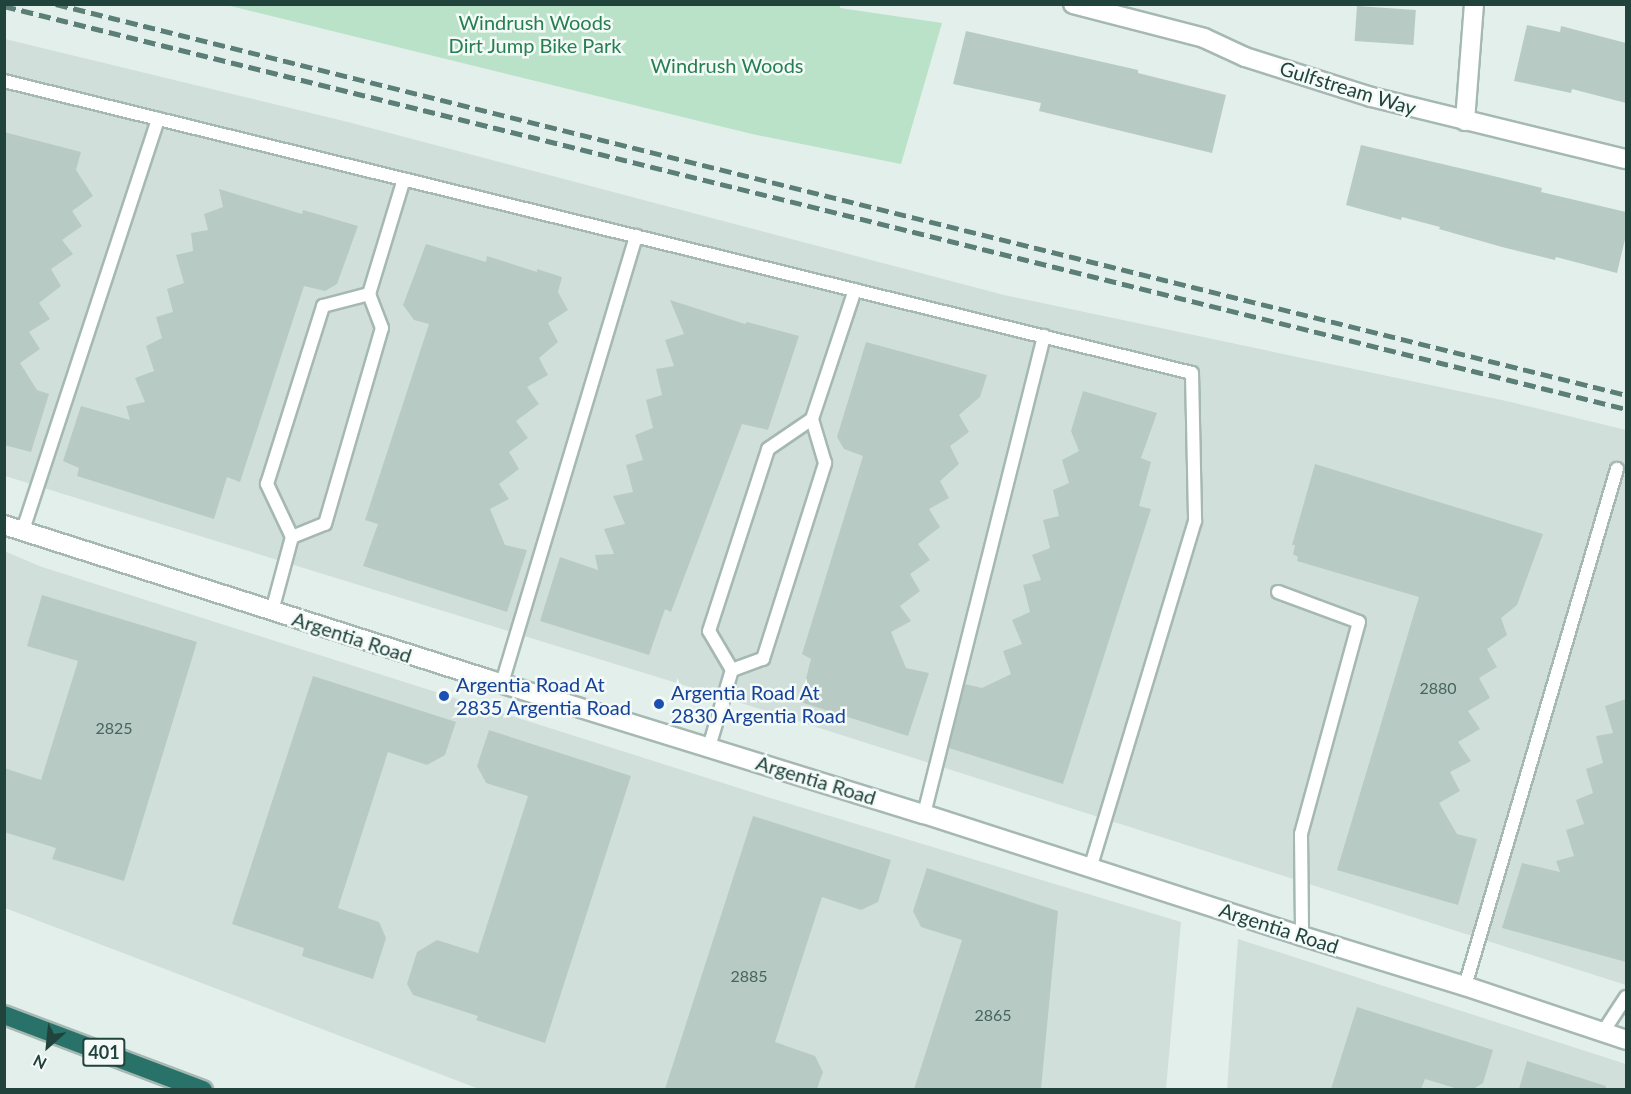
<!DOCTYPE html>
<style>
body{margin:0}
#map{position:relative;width:1631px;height:1094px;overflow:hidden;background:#e3efea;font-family:Lato,sans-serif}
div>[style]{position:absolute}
.built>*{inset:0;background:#d1dfda}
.green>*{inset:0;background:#bae2c8}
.building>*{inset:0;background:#b8cac4;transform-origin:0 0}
.roads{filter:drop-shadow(2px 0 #a5b8b2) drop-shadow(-2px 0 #a5b8b2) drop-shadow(0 2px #a5b8b2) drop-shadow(0 -2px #a5b8b2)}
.lane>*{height:12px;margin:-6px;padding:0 6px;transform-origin:6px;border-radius:6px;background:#fff}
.street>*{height:18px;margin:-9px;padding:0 9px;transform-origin:9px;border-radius:9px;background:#fff}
.secondary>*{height:18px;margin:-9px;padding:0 9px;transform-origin:9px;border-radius:9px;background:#fff}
.highway>*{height:18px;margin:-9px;padding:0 9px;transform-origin:9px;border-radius:9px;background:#287269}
.rail>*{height:4.5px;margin-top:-2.25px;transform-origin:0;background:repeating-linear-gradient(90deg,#5b7e77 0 12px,transparent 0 18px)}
.dots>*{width:16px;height:16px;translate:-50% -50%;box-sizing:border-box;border:3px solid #f4faf8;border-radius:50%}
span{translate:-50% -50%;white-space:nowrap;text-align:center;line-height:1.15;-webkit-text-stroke:5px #f4faf8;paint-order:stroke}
.number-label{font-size:16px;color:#46655e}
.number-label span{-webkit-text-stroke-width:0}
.shield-label span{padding:2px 4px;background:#f4faf8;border:2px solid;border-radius:4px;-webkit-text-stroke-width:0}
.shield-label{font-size:18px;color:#20433c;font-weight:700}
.park-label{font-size:20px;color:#257f4f}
.street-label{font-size:20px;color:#20433c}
.transit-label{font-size:20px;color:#164399}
.left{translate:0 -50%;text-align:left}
.frame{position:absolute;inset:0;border:6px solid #20433c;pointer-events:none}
.north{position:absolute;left:18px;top:1016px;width:60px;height:60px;-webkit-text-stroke:4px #f4faf8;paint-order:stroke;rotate:207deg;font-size:16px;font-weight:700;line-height:24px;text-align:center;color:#20433c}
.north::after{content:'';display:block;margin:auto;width:21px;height:27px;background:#20433c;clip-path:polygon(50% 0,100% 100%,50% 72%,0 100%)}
</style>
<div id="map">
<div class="built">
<div style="clip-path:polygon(5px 39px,348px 122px,1004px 295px,1511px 402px,1626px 430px,1626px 985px,719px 696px,5px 476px)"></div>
<div style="clip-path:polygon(4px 551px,42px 567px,767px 797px,1181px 922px,1166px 1089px,479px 1089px,5px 908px)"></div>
<div style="clip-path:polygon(1238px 939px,1626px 1064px,1626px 1089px,1227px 1090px)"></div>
</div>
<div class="green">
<div style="clip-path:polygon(840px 5px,840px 8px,942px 23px,901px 164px,752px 134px,226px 5px)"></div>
</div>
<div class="building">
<div style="left:1357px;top:6px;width:59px;height:35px;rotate:4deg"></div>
<div style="clip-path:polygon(1527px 25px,1560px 32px,1561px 26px,1626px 43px,1626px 103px,1572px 89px,1571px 93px,1514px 81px)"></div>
<div style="clip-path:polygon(966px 31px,1138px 70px,1138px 73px,1226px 95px,1212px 153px,1039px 111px,1041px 103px,953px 84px)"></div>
<div style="clip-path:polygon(4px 132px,81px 152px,76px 170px,93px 196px,72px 211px,82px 226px,62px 240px,73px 254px,51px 269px,61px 286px,39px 303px,50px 319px,29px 332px,40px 349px,20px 363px,37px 390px,49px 394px,31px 452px,4px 445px)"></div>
<div style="clip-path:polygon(1361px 145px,1485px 174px,1542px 188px,1541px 192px,1626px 212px,1626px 235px,1617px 273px,1556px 257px,1555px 260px,1502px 247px,1439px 229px,1440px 227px,1402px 217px,1401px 220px,1346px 205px)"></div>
<div style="clip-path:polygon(219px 189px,302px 214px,303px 210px,358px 226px,337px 284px,325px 291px,304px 286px,240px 482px,227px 477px,214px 519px,77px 476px,79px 468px,63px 461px,81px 406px,130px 420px,126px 406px,145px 402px,135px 378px,154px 371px,146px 346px,162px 338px,156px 317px,173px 312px,167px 289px,184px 283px,176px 255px,193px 251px,191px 233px,208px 230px,204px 214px,223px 207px)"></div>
<div style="clip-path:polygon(426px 244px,486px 262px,487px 256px,537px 272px,537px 269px,562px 277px,558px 292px,568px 310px,548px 323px,558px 342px,539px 358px,548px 375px,527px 387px,539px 404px,516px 421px,528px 438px,509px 452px,519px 469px,499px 484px,509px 499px,490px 509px,505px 545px,527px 550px,507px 612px,363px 566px,378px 524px,365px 520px,429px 324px,414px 320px,403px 305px)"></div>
<div style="clip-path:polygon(670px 300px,745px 324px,747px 322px,799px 336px,768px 430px,742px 424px,671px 612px,665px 609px,649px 655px,540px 621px,560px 557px,598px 570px,595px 555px,614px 554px,604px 529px,625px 524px,613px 496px,633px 492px,626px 465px,643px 460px,635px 435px,653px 428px,646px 400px,662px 395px,656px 369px,674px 366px,665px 340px,684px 334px)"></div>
<div style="clip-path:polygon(866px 342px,987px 375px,980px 397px,959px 415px,969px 432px,950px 446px,959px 464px,940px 481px,949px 498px,929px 509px,940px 527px,918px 544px,930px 560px,910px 574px,920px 591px,900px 606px,911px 621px,891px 632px,906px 668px,929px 673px,908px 736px,800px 702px,811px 659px,802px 654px,863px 456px,844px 449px,837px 437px)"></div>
<div style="clip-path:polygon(1083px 391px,1157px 413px,1141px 458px,1151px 462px,1139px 506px,1151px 509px,1063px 784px,949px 748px,965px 684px,982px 688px,1011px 674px,1003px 651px,1022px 644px,1012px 620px,1030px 612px,1023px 585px,1041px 580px,1032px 555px,1050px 548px,1043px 520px,1059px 516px,1053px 490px,1069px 483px,1062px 460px,1079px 451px,1071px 431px)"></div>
<div style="clip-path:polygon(1315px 464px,1543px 534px,1517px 605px,1501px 618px,1507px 635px,1487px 649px,1497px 667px,1479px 678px,1490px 698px,1468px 711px,1480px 729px,1458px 742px,1471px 761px,1450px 772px,1460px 791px,1439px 803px,1457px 834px,1477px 839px,1458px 905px,1337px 870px,1419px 597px,1297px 561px,1298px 557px,1293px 554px,1295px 545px,1292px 545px)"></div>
<div style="clip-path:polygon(42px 595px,197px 642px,124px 881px,52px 859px,56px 848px,4px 832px,4px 768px,41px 780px,78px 661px,27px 646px)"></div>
<div style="clip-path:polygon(313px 676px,456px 722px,445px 755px,427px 765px,388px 752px,338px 908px,379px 922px,386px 938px,373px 979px,302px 956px,304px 948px,232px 924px)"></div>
<div style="clip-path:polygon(1626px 699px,1626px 962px,1502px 928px,1522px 863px,1560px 872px,1556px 861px,1574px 856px,1566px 830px,1584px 824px,1576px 800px,1593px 793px,1586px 769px,1603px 763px,1596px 736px,1613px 733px,1605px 706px)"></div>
<div style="clip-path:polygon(489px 730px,631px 776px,545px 1043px,476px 1020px,478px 1016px,413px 995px,407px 984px,417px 952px,437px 940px,478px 953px,528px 796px,486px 783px,477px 766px)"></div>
<div style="clip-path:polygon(753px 816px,891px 860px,878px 902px,861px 910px,822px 897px,775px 1042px,815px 1056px,823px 1072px,817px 1089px,665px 1089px)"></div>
<div style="clip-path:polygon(927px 868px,1058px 911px,1041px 1089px,914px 1089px,962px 940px,921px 927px,913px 911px)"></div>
<div style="clip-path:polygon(1357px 1007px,1493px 1050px,1483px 1083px,1473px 1089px,1458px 1089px,1425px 1079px,1421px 1089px,1331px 1089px)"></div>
<div style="clip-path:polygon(1527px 1061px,1606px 1086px,1606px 1089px,1519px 1089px)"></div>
</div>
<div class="roads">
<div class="lane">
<div style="left:4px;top:81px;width:1223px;rotate:13.81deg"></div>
<div style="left:1192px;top:373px;width:148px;rotate:88.8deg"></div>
<div style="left:1195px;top:521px;width:363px;rotate:106.8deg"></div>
<div style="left:22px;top:533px;width:436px;rotate:-71.8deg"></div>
<div style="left:292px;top:537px;width:59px;rotate:-115.3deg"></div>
<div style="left:267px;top:484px;width:187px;rotate:-72.5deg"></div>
<div style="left:323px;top:306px;width:48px;rotate:-14.6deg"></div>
<div style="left:1278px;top:592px;width:86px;rotate:20.3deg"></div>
<div style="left:1359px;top:622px;width:220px;rotate:105.3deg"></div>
<div style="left:1301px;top:834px;width:102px;rotate:89.4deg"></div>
<div style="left:272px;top:611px;width:77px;rotate:-74.9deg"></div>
<div style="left:292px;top:537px;width:35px;rotate:-22deg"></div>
<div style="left:325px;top:524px;width:204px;rotate:-73.8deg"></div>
<div style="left:382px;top:328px;width:36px;rotate:-111deg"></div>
<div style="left:369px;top:294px;width:120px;rotate:-73.1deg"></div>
<div style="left:732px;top:670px;width:45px;rotate:-120.5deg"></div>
<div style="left:709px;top:631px;width:191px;rotate:-72deg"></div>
<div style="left:768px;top:449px;width:53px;rotate:-34.3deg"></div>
<div style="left:502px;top:683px;width:467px;rotate:-73.3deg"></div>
<div style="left:709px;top:747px;width:80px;rotate:-73.4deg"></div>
<div style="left:732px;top:670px;width:33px;rotate:-20deg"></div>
<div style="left:763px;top:659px;width:206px;rotate:-72.4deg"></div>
<div style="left:825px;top:463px;width:46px;rotate:-106.5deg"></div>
<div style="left:812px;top:419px;width:136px;rotate:-71.6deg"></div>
<div style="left:924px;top:814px;width:493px;rotate:-75.9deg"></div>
<div style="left:1465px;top:986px;width:539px;rotate:-73.62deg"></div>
<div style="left:1603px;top:1032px;width:42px;rotate:-56.7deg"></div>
</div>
<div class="street">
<div style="left:1073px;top:4px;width:135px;rotate:14.5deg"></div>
<div style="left:1204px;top:38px;width:45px;rotate:24.9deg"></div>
<div style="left:1245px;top:57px;width:132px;rotate:17.6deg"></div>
<div style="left:1371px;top:97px;width:262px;rotate:13.7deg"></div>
<div style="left:1465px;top:121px;width:117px;rotate:-85.6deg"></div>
</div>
<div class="secondary">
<div style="left:4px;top:525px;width:507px;rotate:17.68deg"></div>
<div style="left:487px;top:679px;width:457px;rotate:17.2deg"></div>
<div style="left:924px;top:814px;width:397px;rotate:17.9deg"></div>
<div style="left:1302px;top:936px;width:170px;rotate:17.1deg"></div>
<div style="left:1465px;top:986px;width:170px;rotate:18.5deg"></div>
</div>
<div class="highway">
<div style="left:4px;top:1015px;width:213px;rotate:20.7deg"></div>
</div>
</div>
<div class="rail">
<div style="left:56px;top:4px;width:1618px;rotate:13.98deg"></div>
<div style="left:4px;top:6px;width:1671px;rotate:13.95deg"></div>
</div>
<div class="dots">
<div style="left:444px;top:696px;background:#1a4fb4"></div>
<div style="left:659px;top:704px;background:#1a4fb4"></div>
</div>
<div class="number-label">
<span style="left:1438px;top:688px">2880</span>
<span style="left:114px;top:728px">2825</span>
<span style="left:749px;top:976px">2885</span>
<span style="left:993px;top:1015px">2865</span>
</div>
<div class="shield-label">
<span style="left:104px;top:1052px">401</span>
</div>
<div class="park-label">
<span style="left:535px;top:34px">Windrush Woods<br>Dirt Jump Bike Park</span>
<span style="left:727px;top:65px">Windrush Woods</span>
</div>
<div class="street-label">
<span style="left:1348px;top:88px;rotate:17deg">Gulfstream Way</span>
<span style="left:352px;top:637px;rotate:18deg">Argentia Road</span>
<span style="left:816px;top:780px;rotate:17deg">Argentia Road</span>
<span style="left:1279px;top:928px;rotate:18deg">Argentia Road</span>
</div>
<div class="transit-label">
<span class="left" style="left:456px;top:696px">Argentia Road At<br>2835 Argentia Road</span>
<span class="left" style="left:671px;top:704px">Argentia Road At<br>2830 Argentia Road</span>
</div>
<div class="frame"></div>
<div class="north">N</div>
</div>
